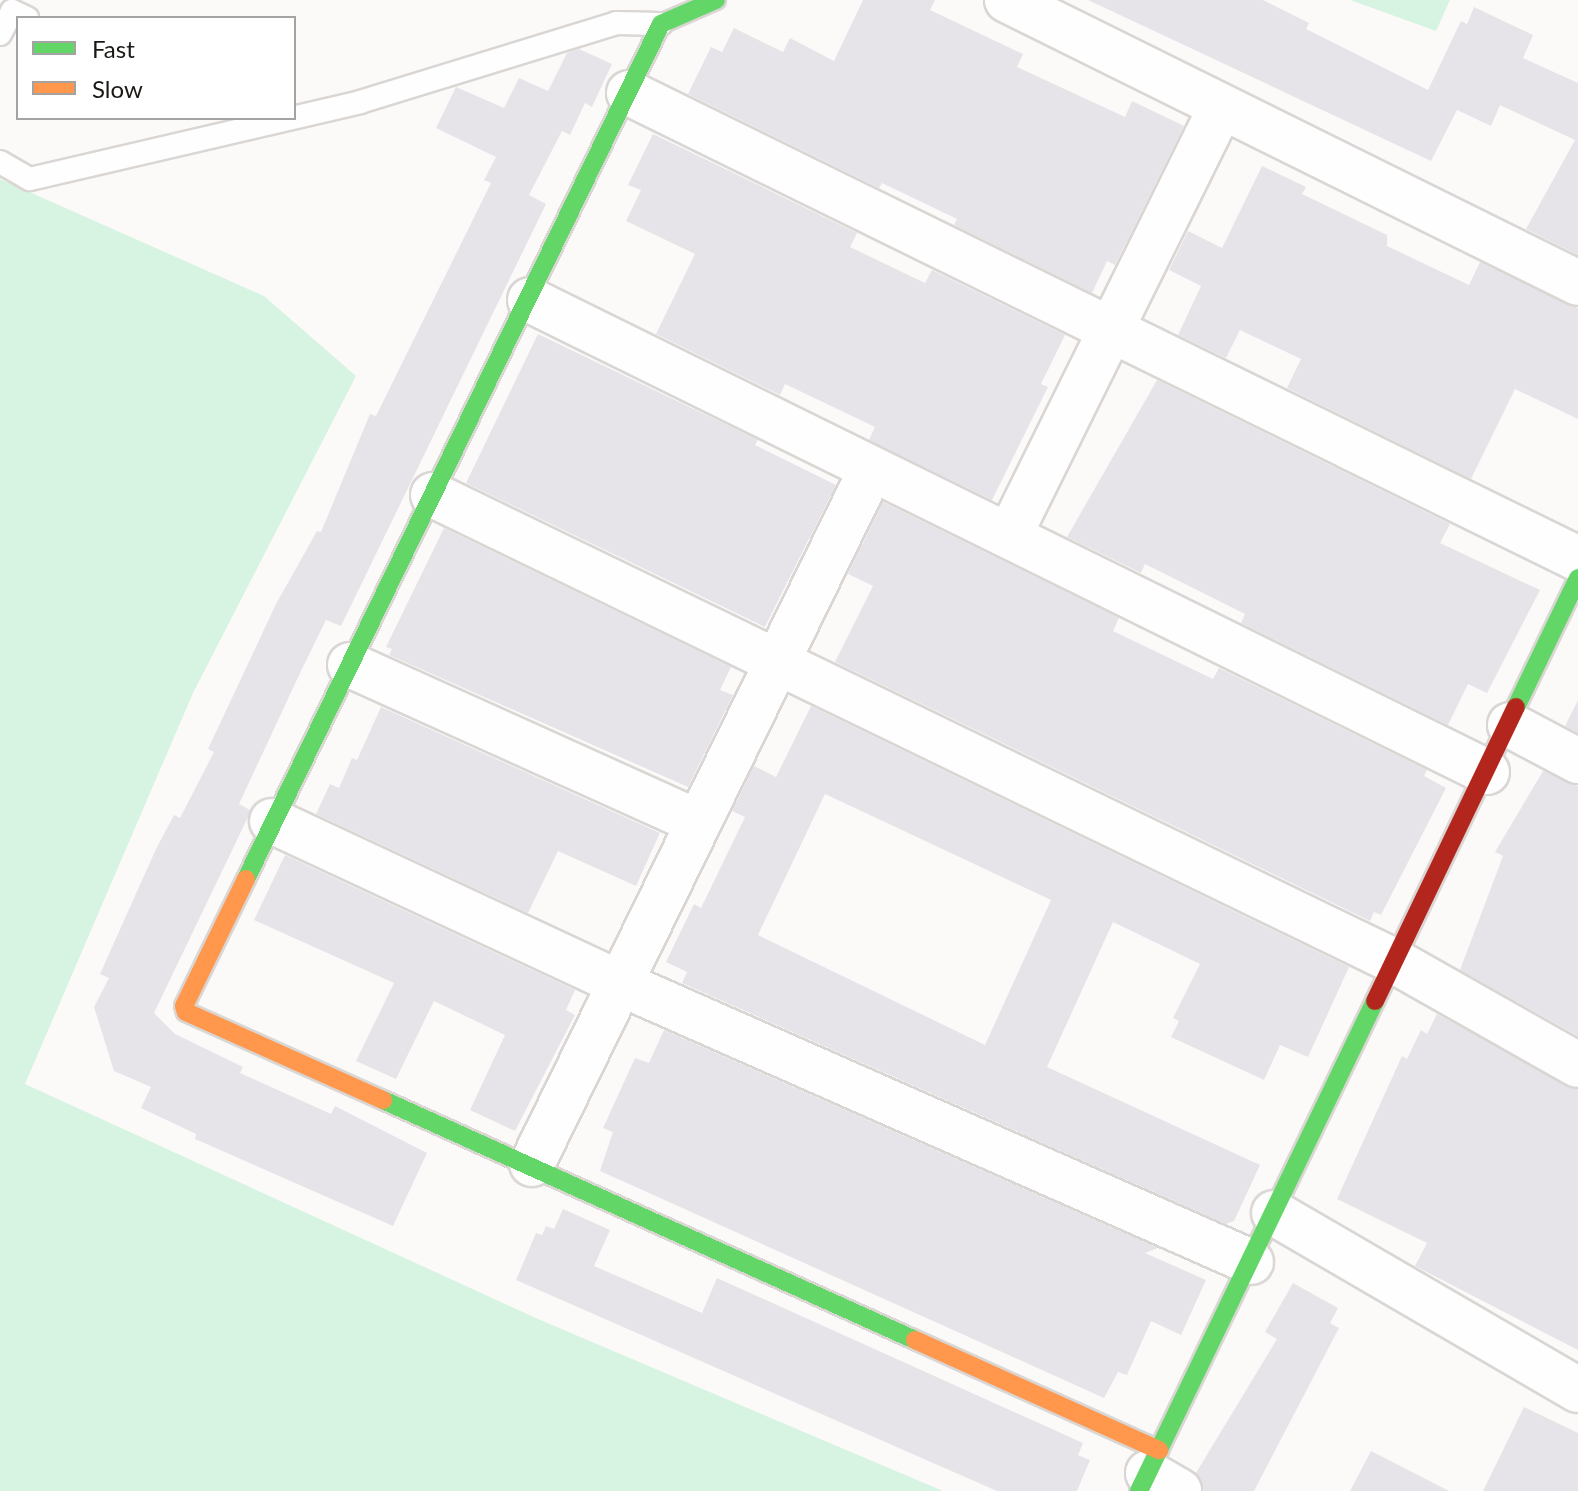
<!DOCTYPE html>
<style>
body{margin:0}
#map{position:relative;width:1578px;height:1491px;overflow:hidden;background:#fcfaf8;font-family:Lato,sans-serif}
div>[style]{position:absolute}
.green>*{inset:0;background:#d6f4e1}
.building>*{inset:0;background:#e7e4e9}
.roads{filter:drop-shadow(2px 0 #d9d6d4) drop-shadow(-2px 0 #d9d6d4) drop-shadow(0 2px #d9d6d4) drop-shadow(0 -2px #d9d6d4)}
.lane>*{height:22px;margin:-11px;padding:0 11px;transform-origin:11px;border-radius:11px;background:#fffefe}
.street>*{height:44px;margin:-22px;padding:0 22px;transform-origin:22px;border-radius:22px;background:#fffefe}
.fast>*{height:18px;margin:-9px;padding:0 9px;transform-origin:9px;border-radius:9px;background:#63d668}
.slow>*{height:18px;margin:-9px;padding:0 9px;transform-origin:9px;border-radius:9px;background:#ff974d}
.jam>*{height:18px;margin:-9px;padding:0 9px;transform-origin:9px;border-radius:9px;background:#b3261e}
span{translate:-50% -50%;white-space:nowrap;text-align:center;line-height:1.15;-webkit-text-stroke:6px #fff;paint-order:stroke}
.legend{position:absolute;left:16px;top:16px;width:280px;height:104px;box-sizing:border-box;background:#fff;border:2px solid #a4a3a2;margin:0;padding:10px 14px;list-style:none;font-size:24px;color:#1b1816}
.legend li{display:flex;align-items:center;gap:16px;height:40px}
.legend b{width:40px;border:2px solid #a4a3a2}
</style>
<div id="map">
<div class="green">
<div style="clip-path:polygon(1350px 0,1450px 0,1436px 31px)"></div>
<div style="clip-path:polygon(0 179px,264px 296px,356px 376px,193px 693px,25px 1084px,538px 1319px,943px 1491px,0 1491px)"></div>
</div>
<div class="building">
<div style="clip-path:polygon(863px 0,935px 0,930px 10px,1023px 54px,1017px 67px,1125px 117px,1132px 101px,1184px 126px,1115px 265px,1107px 261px,1092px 293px,954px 225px,957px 219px,882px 183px,879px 188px,688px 94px,711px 47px,722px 52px,734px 28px,783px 52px,790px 38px,834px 61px)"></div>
<div style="clip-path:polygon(1088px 0,1263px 0,1309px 23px,1306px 29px,1428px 90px,1461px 21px,1467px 24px,1474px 7px,1533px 35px,1523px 58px,1578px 83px,1578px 255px,1526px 229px,1575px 140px,1500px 105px,1491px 126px,1457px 110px,1431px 161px)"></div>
<div style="clip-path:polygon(579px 49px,612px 64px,592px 107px,585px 103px,570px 135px,562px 131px,529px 195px,546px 204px,341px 626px,326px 620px,301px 671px,239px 804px,250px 810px,248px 817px,154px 1013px,175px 1034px,243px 1067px,240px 1073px,331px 1114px,335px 1106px,427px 1153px,393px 1226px,195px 1139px,196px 1134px,141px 1108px,151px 1087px,114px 1071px,94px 1007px,109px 978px,100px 974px,156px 849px,174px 815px,180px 818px,214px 752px,208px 749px,276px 604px,317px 531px,321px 532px,370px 414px,376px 416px,491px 183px,484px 180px,496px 157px,436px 128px,456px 87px,504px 108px,519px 78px,548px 91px,567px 53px)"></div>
<div style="clip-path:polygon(653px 134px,857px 233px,850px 247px,925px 283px,932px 270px,1065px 335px,1041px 384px,1048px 387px,992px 500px,869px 440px,875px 427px,785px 384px,780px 395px,656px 334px,695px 254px,626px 221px,641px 190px,628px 185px)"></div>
<div style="clip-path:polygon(1262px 166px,1306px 187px,1302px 194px,1387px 235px,1387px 246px,1469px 285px,1480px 262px,1578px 308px,1578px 419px,1515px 389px,1471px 479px,1287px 388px,1301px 359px,1240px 330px,1226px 358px,1178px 335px,1201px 286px,1169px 270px,1188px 231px,1222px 248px)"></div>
<div style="clip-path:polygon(538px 334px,758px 440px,755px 445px,836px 485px,765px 627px,466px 483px)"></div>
<div style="clip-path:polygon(1157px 380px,1450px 524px,1440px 543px,1540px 590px,1487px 693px,1468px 684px,1448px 725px,1241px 623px,1245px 614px,1145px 564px,1141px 573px,1067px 537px)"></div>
<div style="clip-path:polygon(883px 502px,1119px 618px,1113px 631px,1213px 679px,1219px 668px,1427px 770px,1424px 776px,1446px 788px,1381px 915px,1374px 912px,1370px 921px,835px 662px,873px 586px,848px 574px)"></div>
<div style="clip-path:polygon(444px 528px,731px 667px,720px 690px,733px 695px,688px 787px,389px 655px,392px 649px,386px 647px)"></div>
<div style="clip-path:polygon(1578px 700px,1578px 733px,1565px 726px)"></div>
<div style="clip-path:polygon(evenodd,811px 706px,1349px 967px,1308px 1057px,1280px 1045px,1264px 1080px,1171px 1037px,1179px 1021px,1173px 1018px,1200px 964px,1113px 922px,1047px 1067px,1260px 1165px,1234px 1221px,1226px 1224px,682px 983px,687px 972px,666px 962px,694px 904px,701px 908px,745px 817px,732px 811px,754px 766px,776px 777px,811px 706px,825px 794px,1051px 900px,985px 1045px,758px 935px,825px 794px)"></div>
<div style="clip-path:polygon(381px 707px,660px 833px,636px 886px,558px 851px,528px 913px,316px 814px,330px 784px,339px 788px,352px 758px,357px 760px)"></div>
<div style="clip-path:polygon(1543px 771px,1578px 786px,1578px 1036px,1460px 970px,1503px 856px,1495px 852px)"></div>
<div style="clip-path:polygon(285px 855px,575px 990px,566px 1010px,575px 1015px,515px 1131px,470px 1110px,505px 1035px,434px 1001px,396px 1079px,356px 1061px,394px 983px,254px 920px)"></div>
<div style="clip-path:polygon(1437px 1014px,1578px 1090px,1578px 1350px,1415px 1266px,1427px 1243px,1337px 1199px,1402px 1056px,1407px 1059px,1421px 1030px,1427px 1034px)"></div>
<div style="clip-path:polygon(664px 1030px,1158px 1248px,1145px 1253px,1206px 1280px,1181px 1335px,1151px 1321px,1127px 1375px,1118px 1372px,1104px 1398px,600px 1171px,613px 1132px,603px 1128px,635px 1058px,649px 1063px)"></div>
<div style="clip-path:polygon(563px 1209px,610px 1230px,594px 1266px,702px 1313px,717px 1278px,1083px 1443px,1078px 1455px,1090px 1460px,1077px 1491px,997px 1491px,516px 1280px,536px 1233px,542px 1235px,546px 1226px,554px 1229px)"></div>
<div style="clip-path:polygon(1293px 1283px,1338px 1308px,1330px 1323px,1339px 1328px,1254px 1491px,1204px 1491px,1196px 1473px,1277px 1339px,1265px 1332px)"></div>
<div style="clip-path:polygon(1524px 1407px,1578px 1433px,1578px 1491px,1483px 1491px)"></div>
<div style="clip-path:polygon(1371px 1451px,1449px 1491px,1350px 1491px)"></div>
</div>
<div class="roads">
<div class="lane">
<div style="left:0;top:34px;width:26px;rotate:-62deg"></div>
<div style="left:12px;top:11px;width:17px;rotate:25deg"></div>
<div style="left:0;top:162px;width:34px;rotate:30deg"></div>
<div style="left:30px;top:179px;width:339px;rotate:-13.1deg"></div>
<div style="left:360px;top:102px;width:268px;rotate:-17.1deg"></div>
<div style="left:616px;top:23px;width:45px;rotate:1.3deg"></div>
</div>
<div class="street">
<div style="left:1007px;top:0;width:637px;rotate:26.36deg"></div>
<div style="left:629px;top:93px;width:1057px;rotate:26.15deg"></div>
<div style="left:530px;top:300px;width:1067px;rotate:26.25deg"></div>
<div style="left:433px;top:495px;width:1070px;rotate:25.87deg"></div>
<div style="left:1396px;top:962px;width:209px;rotate:29.5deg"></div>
<div style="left:1010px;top:534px;width:475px;rotate:-63.7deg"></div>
<div style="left:350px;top:665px;width:379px;rotate:24.3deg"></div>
<div style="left:1510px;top:725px;width:77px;rotate:27.9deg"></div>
<div style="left:272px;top:821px;width:381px;rotate:25deg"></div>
<div style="left:617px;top:982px;width:693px;rotate:23.83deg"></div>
<div style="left:532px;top:1164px;width:770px;rotate:-63.97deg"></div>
<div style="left:1274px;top:1213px;width:352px;rotate:30.2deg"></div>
<div style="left:1148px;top:1473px;width:36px;rotate:30deg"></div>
</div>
<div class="fast">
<div style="left:1516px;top:707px;width:143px;rotate:-64.3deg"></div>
<div style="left:246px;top:879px;width:950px;rotate:-64.11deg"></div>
<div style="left:661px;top:24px;width:60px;rotate:-23.6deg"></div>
<div style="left:383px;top:1100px;width:584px;rotate:24.28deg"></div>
<div style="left:1139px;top:1491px;width:544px;rotate:-64.28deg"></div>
</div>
<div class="slow">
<div style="left:246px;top:879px;width:141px;rotate:116deg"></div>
<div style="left:184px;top:1006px;width:6px;rotate:72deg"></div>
<div style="left:186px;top:1012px;width:216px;rotate:24.1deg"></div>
<div style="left:915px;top:1340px;width:268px;rotate:24.3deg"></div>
</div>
<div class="jam">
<div style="left:1375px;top:1001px;width:326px;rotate:-64.4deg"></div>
</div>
</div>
<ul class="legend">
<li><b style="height:10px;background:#63d668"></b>Fast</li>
<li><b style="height:10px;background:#ff974d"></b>Slow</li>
</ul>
</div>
